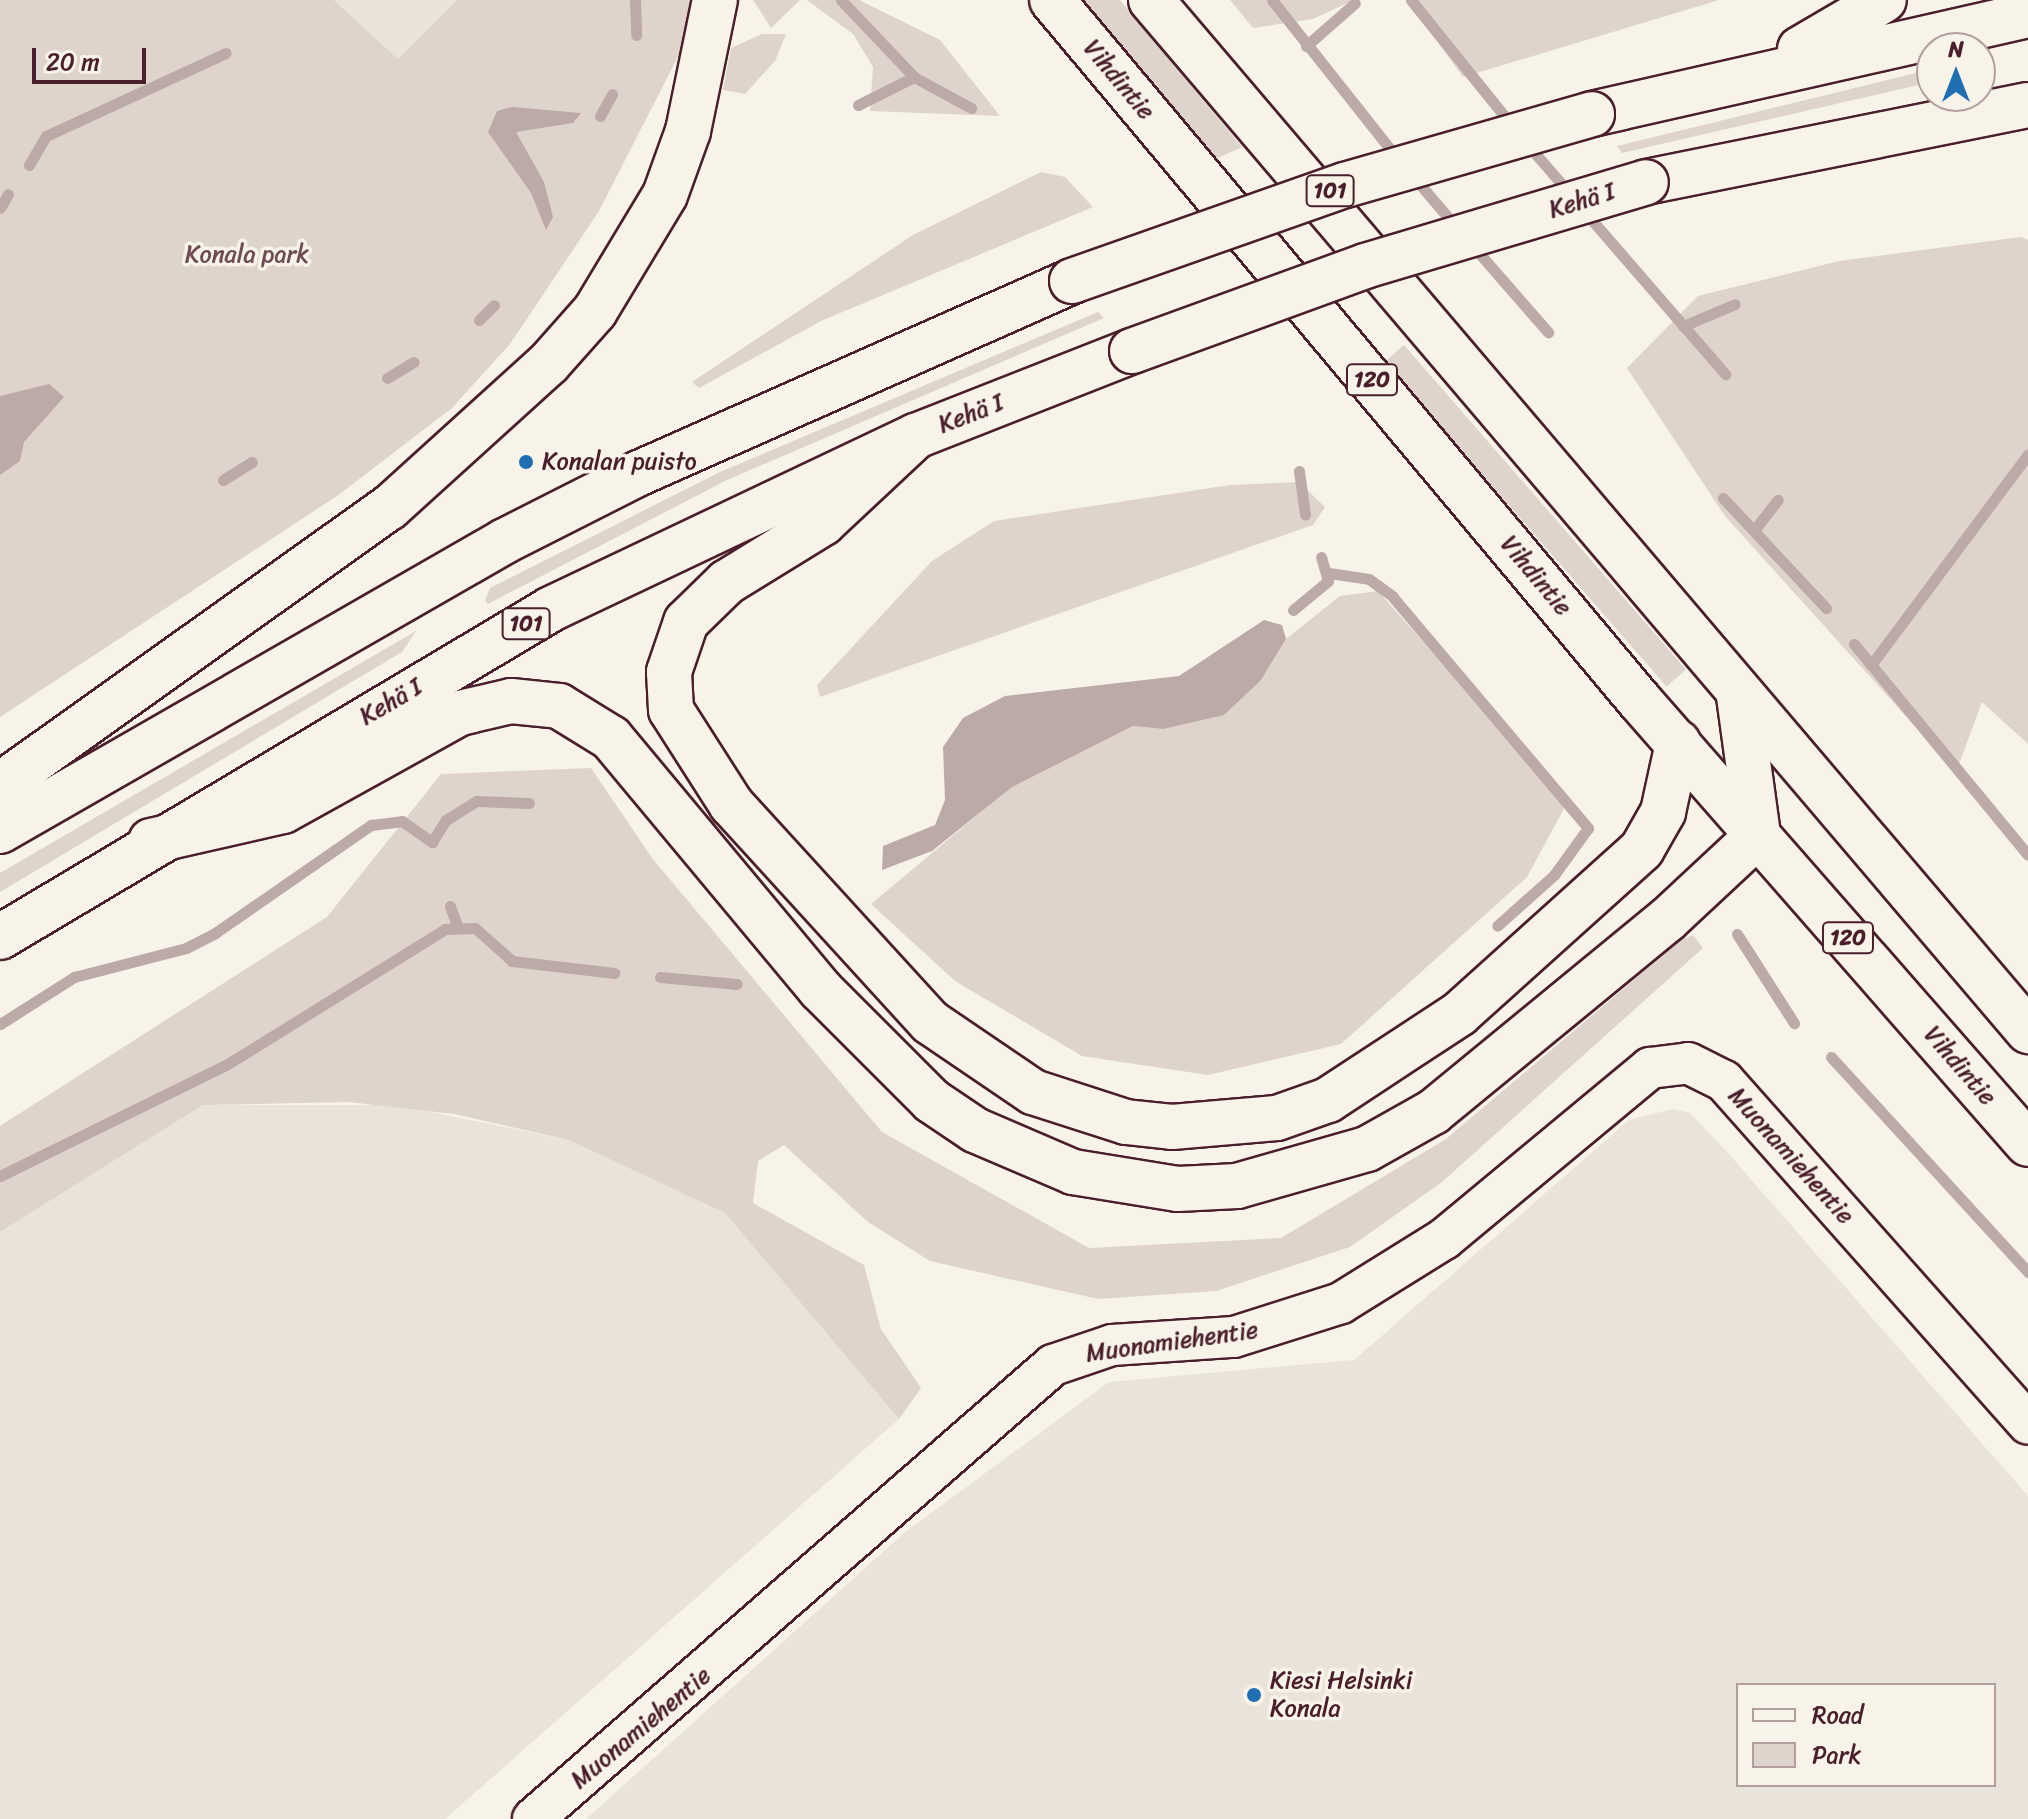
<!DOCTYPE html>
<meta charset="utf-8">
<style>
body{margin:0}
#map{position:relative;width:2028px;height:1819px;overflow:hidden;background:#f7f3e8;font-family:Sriracha,sans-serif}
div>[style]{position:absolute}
.built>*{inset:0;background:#eae3da}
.green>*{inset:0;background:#ded4cc;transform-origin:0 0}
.water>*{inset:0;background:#bcaaa7}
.stream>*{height:11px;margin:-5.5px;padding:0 5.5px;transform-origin:5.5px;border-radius:5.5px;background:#bcaaa7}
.roads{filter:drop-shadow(2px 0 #4a1f2b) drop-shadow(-2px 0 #4a1f2b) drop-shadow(0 2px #4a1f2b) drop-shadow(0 -2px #4a1f2b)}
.minor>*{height:40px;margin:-20px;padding:0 20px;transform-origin:20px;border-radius:20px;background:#f7f3e8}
.primary>*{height:44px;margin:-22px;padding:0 22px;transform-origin:22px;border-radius:22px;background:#f7f3e8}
.trunk>*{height:44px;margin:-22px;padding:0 22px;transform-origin:22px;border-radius:22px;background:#f7f3e8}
.bridges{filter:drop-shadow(2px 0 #4a1f2b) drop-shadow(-2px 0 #4a1f2b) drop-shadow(0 2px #4a1f2b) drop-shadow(0 -2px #4a1f2b)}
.trunk-bridge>*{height:44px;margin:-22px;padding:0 22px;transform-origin:22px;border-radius:22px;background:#f7f3e8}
.dots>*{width:22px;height:22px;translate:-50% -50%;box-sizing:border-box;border:4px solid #f7f3e8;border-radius:50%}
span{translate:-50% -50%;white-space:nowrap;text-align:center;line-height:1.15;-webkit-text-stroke:7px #f7f3e8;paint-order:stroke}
.shield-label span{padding:2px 6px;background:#f7f3e8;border:2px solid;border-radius:6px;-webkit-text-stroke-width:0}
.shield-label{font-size:22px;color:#4a1f2b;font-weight:700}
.street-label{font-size:24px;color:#4a1f2b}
.park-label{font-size:24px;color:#6f4c53}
.poi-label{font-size:24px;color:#4a1f2b}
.left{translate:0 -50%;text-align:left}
.legend{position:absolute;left:1736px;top:1683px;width:260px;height:104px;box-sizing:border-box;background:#f7f3e8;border:2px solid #b29e9c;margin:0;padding:10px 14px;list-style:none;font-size:24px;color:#4a1f2b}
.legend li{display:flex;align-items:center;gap:16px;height:40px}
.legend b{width:40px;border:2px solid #b29e9c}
.north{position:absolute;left:1916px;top:32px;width:80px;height:80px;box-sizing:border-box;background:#f7f3e8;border:2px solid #b29e9c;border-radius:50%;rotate:0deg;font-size:22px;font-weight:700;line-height:32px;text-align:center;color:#4a1f2b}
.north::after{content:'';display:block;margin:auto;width:28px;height:36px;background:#1f6fb2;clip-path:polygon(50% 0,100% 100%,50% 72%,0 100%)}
.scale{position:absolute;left:32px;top:48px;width:114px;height:36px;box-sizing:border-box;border:4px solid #4a1f2b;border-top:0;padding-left:10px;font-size:24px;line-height:28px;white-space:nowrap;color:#4a1f2b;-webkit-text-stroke:6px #f7f3e8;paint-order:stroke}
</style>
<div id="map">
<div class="built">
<div style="clip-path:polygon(334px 0,457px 0,398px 59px)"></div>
<div style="clip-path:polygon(203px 1105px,397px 1105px,569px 1140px,637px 1168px,725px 1213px,899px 1419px,445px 1819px,0 1819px,0 1232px)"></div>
<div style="clip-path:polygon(evenodd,1673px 1109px,1690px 1113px,1727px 1152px,2028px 1496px,2028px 1819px,586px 1819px,904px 1533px,1109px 1382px,1354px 1360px,1629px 1120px,1673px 1109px,1994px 1685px,1994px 1785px,1738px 1785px,1738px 1685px,1994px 1685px)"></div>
</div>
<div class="green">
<div style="clip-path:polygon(0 0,334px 0,398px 59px,457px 0,691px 0,685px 43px,599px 211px,510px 344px,452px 408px,337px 496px,0 717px)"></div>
<div style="clip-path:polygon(753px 0,800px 0,771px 28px)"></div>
<div style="clip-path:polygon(807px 0,859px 0,940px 40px,1000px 116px,870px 111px,873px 67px,853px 34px)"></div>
<div style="clip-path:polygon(1084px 0,1120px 0,1242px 147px,1215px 159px)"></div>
<div style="clip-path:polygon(1230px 0,1354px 0,1313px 19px,1253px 28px)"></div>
<div style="clip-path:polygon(1407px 0,1719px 0,1463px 77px)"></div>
<div style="clip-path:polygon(762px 34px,786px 34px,775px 61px,745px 94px,723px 90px,731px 48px)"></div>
<div style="clip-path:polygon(1932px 69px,1932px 82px,1622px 153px,1617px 146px)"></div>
<div style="clip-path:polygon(1041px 172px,1065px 177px,1093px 207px,821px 321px,699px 388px,692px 382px,913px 235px)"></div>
<div style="clip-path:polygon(2021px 237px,2028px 240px,2028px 744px,1982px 702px,1956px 772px,1725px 516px,1627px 368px,1698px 296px,1839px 261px)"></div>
<div style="clip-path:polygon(1098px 312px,1104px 318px,727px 480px,488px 604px,485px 600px,490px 588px,720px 472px)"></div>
<div style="left:1404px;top:345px;width:430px;height:26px;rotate:49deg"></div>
<div style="clip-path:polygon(1299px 482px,1325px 507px,1313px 525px,820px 697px,817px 685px,932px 561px,994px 521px,1230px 485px)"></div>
<div style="clip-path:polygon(1378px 591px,1567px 803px,1527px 877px,1341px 1044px,1208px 1075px,1082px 1056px,955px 981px,871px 904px,1011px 787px,1133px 726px,1163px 729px,1261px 680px,1286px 639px,1340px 596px)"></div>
<div style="clip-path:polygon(416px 631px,402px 652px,0 892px,0 873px)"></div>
<div style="clip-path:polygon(591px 768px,652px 858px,882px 1132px,1089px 1248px,1281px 1238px,1446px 1139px,1681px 940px,1693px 935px,1703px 948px,1442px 1182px,1350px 1247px,1216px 1291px,1098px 1299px,930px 1261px,868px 1222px,784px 1145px,758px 1161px,753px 1203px,864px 1265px,881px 1329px,921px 1388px,899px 1419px,725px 1213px,569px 1140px,454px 1114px,348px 1102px,203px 1105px,0 1232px,0 1126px,327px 917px,441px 774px)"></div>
</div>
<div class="water">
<div style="clip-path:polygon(512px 107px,581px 113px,573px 123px,516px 132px,544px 182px,553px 217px,546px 230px,531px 193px,488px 132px,497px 111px)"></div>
<div style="clip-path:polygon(49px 384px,64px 397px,24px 442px,20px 461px,0 475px,0 396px)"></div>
<div style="clip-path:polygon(1264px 620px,1282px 625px,1286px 639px,1261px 680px,1224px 715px,1163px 729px,1133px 726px,1012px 787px,932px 851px,882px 870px,883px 846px,935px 825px,945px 800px,943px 747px,963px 718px,1005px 696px,1179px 676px)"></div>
</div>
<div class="stream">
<div style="left:635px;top:0;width:35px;rotate:88deg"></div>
<div style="left:841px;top:0;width:106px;rotate:46.5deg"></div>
<div style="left:914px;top:77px;width:65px;rotate:28.5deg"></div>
<div style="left:1272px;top:0;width:203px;rotate:51.6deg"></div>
<div style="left:1411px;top:0;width:164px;rotate:51.2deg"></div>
<div style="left:1306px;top:46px;width:65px;rotate:-41.3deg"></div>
<div style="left:858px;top:105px;width:63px;rotate:-26.6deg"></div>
<div style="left:600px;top:116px;width:25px;rotate:-61deg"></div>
<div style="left:1527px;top:144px;width:67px;rotate:49.2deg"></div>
<div style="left:29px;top:165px;width:34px;rotate:-60deg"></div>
<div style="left:46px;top:136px;width:198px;rotate:-24.8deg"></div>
<div style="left:1412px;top:175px;width:71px;rotate:49.6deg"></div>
<div style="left:0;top:208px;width:16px;rotate:-60deg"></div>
<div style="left:1584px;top:211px;width:216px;rotate:49.1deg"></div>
<div style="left:1472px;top:245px;width:116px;rotate:48.9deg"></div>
<div style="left:479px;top:320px;width:21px;rotate:-45deg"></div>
<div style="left:1683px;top:326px;width:56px;rotate:-22.9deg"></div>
<div style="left:387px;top:378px;width:31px;rotate:-31deg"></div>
<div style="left:1299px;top:471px;width:44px;rotate:82.2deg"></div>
<div style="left:223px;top:480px;width:34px;rotate:-32deg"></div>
<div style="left:1723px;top:498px;width:151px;rotate:46.9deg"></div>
<div style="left:1755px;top:529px;width:37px;rotate:-52deg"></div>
<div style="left:1329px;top:573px;width:40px;rotate:8.5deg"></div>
<div style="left:1369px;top:579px;width:29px;rotate:36deg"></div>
<div style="left:1392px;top:596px;width:304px;rotate:49.8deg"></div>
<div style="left:1588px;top:828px;width:58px;rotate:125.9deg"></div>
<div style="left:1554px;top:875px;width:76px;rotate:138.2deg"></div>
<div style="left:1293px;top:610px;width:45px;rotate:-39.6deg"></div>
<div style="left:1328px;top:581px;width:25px;rotate:-106deg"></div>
<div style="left:1854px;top:644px;width:273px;rotate:50.5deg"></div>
<div style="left:1871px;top:665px;width:263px;rotate:-53.3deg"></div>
<div style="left:450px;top:906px;width:20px;rotate:70deg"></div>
<div style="left:1737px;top:934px;width:106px;rotate:57.4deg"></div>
<div style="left:660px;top:977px;width:77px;rotate:5.2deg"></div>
<div style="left:0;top:1024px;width:88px;rotate:-32.4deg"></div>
<div style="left:74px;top:977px;width:116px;rotate:-14.5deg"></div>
<div style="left:186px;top:948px;width:33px;rotate:-27deg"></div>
<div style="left:215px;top:933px;width:190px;rotate:-34.7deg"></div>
<div style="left:371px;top:825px;width:31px;rotate:-7deg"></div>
<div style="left:402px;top:821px;width:37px;rotate:35deg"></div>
<div style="left:432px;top:842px;width:26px;rotate:-58deg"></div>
<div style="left:446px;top:820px;width:36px;rotate:-32deg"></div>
<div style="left:477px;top:801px;width:52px;rotate:2.2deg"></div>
<div style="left:1831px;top:1057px;width:292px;rotate:47.5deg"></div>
<div style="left:0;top:1176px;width:252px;rotate:-26.2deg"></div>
<div style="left:226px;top:1065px;width:258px;rotate:-31.8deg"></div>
<div style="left:445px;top:929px;width:30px;rotate:-2deg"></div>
<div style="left:475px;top:928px;width:50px;rotate:41.7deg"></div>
<div style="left:512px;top:961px;width:103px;rotate:6.7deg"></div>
</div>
<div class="roads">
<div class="minor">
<div style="left:533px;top:1819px;width:690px;rotate:-41.12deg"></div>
<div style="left:1053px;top:1365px;width:62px;rotate:-18.7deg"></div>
<div style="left:1112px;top:1345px;width:122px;rotate:-3.8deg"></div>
<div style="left:1234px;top:1337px;width:112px;rotate:-17.6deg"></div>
<div style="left:1341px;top:1303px;width:121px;rotate:-31.9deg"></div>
<div style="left:1444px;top:1239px;width:268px;rotate:-39.7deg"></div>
<div style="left:1650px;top:1068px;width:38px;rotate:-7deg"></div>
<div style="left:1688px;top:1063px;width:40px;rotate:26.6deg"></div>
<div style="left:1724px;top:1081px;width:458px;rotate:48.4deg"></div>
</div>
<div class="primary">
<div style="left:1052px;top:0;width:914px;rotate:50.02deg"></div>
<div style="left:1639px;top:700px;width:590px;rotate:48.78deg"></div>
<div style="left:1151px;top:0;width:1354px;rotate:49.61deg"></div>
</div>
<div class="trunk">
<div style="left:1800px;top:49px;width:97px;rotate:-30.3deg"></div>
<div style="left:1592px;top:114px;width:447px;rotate:-12.8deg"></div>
<div style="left:1646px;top:182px;width:390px;rotate:-11.4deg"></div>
<div style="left:916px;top:436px;width:127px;rotate:136.9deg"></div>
<div style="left:823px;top:523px;width:113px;rotate:148.4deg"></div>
<div style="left:727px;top:582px;width:57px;rotate:135.7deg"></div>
<div style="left:686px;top:622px;width:53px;rotate:108.8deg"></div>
<div style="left:669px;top:672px;width:38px;rotate:87deg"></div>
<div style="left:671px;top:710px;width:112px;rotate:57.4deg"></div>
<div style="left:731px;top:804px;width:295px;rotate:47.6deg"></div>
<div style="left:930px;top:1022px;width:125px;rotate:34.2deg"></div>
<div style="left:1033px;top:1092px;width:98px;rotate:17.9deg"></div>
<div style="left:1126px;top:1122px;width:46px;rotate:6.2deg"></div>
<div style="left:1172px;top:1127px;width:105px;rotate:-4.9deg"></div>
<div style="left:1277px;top:1118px;width:54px;rotate:-19.4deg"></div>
<div style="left:1328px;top:1100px;width:157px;rotate:-33.3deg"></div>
<div style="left:1459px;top:1014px;width:246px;rotate:-42deg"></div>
<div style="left:1642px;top:849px;width:43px;rotate:-60.4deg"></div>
<div style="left:1663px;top:812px;width:71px;rotate:-77.7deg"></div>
<div style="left:0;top:785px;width:478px;rotate:-35.5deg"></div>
<div style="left:389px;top:508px;width:215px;rotate:-42.2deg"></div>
<div style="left:548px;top:364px;width:71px;rotate:-48.4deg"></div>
<div style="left:595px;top:311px;width:135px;rotate:-58.9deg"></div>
<div style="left:665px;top:195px;width:68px;rotate:-70.2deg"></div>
<div style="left:688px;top:131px;width:134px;rotate:-78.4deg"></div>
<div style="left:0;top:831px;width:582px;rotate:-29.87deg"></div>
<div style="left:505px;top:541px;width:148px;rotate:-26.9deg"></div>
<div style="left:637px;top:474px;width:476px;rotate:-23.9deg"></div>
<div style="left:151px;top:841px;width:135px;rotate:-12.8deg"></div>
<div style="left:283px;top:811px;width:202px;rotate:-29deg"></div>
<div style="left:460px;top:713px;width:52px;rotate:-13.2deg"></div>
<div style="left:511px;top:701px;width:48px;rotate:5.9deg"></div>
<div style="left:559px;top:706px;width:61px;rotate:31.6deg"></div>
<div style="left:611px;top:738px;width:327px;rotate:50.2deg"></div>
<div style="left:820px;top:989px;width:158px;rotate:45deg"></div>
<div style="left:932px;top:1101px;width:52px;rotate:34deg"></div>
<div style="left:975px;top:1130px;width:107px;rotate:23.2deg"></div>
<div style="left:1073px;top:1172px;width:106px;rotate:9.2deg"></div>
<div style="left:1178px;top:1189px;width:59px;rotate:-2.9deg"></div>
<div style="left:1237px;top:1186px;width:135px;rotate:-15.9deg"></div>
<div style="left:1367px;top:1149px;width:76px;rotate:-29.3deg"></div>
<div style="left:1433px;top:1112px;width:303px;rotate:-39.4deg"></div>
<div style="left:1667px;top:920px;width:125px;rotate:-43deg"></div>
<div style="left:1758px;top:835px;width:140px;rotate:-97.8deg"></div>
<div style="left:0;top:937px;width:641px;rotate:-30.76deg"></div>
<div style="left:551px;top:609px;width:404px;rotate:-25.4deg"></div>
<div style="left:916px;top:436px;width:232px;rotate:-21.5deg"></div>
</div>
</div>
<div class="bridges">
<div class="trunk-bridge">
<div style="left:1072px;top:281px;width:289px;rotate:-19.4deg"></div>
<div style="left:1345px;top:185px;width:257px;rotate:-16deg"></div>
<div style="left:1132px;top:351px;width:248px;rotate:-20deg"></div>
<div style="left:1365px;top:266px;width:293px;rotate:-16.6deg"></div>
</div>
</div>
<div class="dots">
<div style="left:526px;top:462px;background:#1f6fb2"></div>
<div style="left:1254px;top:1695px;background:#1f6fb2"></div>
</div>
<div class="shield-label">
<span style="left:1330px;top:191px">101</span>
<span style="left:1372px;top:380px">120</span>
<span style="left:526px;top:624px">101</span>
<span style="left:1848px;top:938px">120</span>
</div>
<div class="street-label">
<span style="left:1119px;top:80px;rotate:50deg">Vihdintie</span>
<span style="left:1582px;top:201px;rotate:-17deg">Kehä I</span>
<span style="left:971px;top:414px;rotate:-21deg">Kehä I</span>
<span style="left:1536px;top:576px;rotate:50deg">Vihdintie</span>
<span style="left:391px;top:702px;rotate:-30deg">Kehä I</span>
<span style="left:1960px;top:1066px;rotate:49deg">Vihdintie</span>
<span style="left:1791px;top:1156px;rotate:48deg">Muonamiehentie</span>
<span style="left:1172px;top:1342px;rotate:-8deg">Muonamiehentie</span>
<span style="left:641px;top:1728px;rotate:-40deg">Muonamiehentie</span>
</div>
<div class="park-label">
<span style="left:247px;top:255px">Konala park</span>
</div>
<div class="poi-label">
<span class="left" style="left:542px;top:462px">Konalan puisto</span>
<span class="left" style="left:1270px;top:1695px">Kiesi Helsinki<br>Konala</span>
</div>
<ul class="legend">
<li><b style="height:10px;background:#f7f3e8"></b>Road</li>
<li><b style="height:22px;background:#ded4cc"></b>Park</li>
</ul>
<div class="north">N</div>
<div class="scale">20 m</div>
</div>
